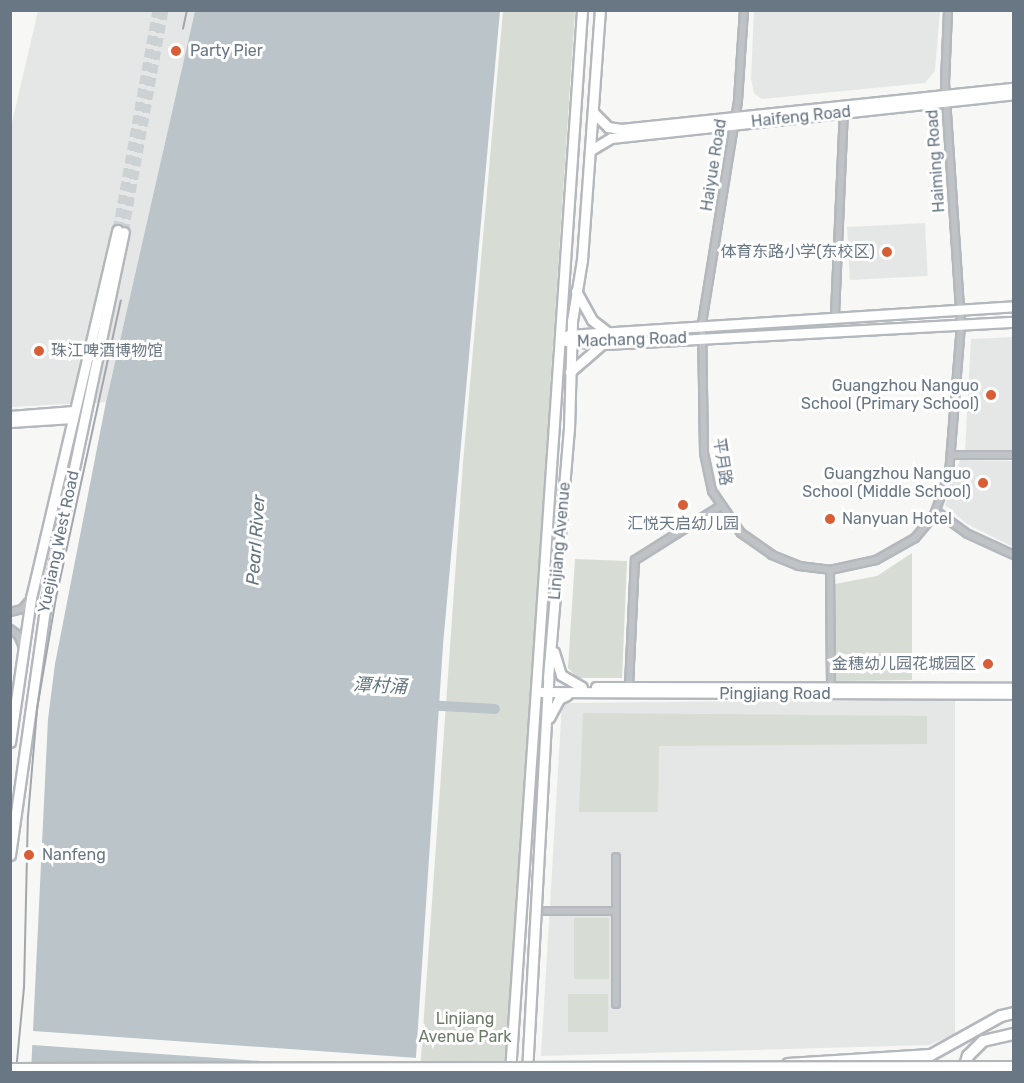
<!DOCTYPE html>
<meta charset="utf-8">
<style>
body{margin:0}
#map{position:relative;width:1024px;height:1083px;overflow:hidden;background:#f7f7f5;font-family:Rubik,"Noto Sans SC",sans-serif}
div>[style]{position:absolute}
.built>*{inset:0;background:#e5e6e6;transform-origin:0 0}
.green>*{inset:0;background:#d7dcd4;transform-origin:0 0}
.water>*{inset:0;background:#bac4c9}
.pier>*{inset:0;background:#f7f7f5;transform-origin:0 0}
.river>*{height:10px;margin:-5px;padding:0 5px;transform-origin:5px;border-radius:5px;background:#bac4c9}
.secondary-tunnel>*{height:9px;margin-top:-4.5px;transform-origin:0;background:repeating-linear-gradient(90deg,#ccd1d3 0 9px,transparent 0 13.5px)}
.roads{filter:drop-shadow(2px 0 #b4b8bd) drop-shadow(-2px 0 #b4b8bd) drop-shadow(0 2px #b4b8bd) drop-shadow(0 -2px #b4b8bd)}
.street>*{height:6px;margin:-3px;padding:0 3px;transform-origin:3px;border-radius:3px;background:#bfc3c6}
.secondary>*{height:9px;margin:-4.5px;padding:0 4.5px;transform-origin:4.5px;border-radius:4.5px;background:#fff}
.highway>*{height:10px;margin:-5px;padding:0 5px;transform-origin:5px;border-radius:5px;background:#fff}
.tram>*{height:1.5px;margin:-0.75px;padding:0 0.75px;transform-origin:0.75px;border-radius:0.75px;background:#a1a7ac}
.bridges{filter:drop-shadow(2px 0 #b2b6b9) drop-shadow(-2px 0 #b2b6b9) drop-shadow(0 2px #b2b6b9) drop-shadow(0 -2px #b2b6b9)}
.highway-bridge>*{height:10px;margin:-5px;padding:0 5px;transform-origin:5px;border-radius:5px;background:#fff}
.dots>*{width:16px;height:16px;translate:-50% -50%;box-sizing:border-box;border:3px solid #fff;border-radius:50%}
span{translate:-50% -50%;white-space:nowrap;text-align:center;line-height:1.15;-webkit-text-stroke:6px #fff;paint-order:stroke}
.poi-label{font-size:16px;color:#697784}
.left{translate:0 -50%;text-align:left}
.right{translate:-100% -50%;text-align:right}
.street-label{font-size:16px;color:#697784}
.park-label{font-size:16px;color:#6b7b67}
.water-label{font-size:18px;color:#64777f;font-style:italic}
.frame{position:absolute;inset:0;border:12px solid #697784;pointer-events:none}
</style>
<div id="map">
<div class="built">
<div style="clip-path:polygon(38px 11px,195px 11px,106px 402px,11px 407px,11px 127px)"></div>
<div style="clip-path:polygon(754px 11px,940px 11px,935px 71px,925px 83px,762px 99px,754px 93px,751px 79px)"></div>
<div style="left:925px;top:223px;width:53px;height:78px;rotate:87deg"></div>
<div style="clip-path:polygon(1013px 337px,1013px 451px,965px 452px,971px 339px)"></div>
<div style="clip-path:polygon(960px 460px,1013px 461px,1013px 547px,967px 524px,945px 505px)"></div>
<div style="clip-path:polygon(955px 699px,955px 1034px,929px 1045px,541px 1056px,562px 703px)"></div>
</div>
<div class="green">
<div style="clip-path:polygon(503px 11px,575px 11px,505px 1072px,420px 1072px,463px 463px)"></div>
<div style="clip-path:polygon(912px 553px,912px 680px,836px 681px,835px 584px,877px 576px)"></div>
<div style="clip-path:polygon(575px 559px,627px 561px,622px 678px,578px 678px,568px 668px)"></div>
<div style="clip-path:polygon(583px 713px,927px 716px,927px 744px,659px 746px,658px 812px,579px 812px)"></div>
<div style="left:574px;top:918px;width:35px;height:61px"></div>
<div style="left:568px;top:994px;width:40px;height:38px"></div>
</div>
<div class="water">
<div style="clip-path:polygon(195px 11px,500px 11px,443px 645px,415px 1072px,31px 1072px,48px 719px,55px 664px,106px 402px)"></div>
</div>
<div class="pier">
<div style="left:418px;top:1058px;width:14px;height:389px;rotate:94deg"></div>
</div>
<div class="river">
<div style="left:426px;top:705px;width:69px;rotate:3.3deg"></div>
</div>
<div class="secondary-tunnel">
<div style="left:117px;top:230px;width:224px;rotate:-79.7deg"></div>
<div style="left:124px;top:232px;width:226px;rotate:-79.8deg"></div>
</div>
<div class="roads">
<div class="street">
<div style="left:744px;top:10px;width:91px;rotate:93.8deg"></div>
<div style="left:738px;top:101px;width:226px;rotate:99.2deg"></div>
<div style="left:702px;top:324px;width:129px;rotate:89.1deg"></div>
<div style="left:704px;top:453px;width:39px;rotate:78deg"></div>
<div style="left:712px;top:491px;width:51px;rotate:55.4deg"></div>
<div style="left:741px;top:533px;width:38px;rotate:35deg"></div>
<div style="left:772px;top:555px;width:29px;rotate:22deg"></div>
<div style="left:799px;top:566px;width:31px;rotate:7deg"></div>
<div style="left:830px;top:570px;width:47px;rotate:-12.3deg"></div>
<div style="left:876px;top:560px;width:45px;rotate:-29.4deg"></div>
<div style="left:915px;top:538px;width:30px;rotate:-50deg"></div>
<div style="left:934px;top:515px;width:44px;rotate:-69.9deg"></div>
<div style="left:949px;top:474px;width:150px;rotate:-85.4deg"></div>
<div style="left:961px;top:324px;width:242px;rotate:-93.8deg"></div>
<div style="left:945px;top:83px;width:73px;rotate:-87.6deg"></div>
<div style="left:835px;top:315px;width:205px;rotate:-87.5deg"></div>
<div style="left:952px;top:455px;width:62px"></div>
<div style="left:936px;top:511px;width:39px;rotate:36deg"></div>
<div style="left:968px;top:534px;width:51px;rotate:24.5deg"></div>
<div style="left:830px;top:570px;width:120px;rotate:89.5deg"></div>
<div style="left:10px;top:612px;width:12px;rotate:-14deg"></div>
<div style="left:22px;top:609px;width:11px;rotate:-49deg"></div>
<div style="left:10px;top:629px;width:10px;rotate:37deg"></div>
<div style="left:18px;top:635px;width:13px;rotate:67deg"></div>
<div style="left:629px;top:686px;width:126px;rotate:-87.3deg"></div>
<div style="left:635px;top:560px;width:99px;rotate:-32.2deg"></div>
<div style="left:546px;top:911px;width:70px"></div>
<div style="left:616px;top:1004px;width:147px;rotate:-90deg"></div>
</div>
<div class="secondary">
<div style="left:594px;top:113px;width:20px;rotate:45deg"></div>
<div style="left:608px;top:127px;width:13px;rotate:9deg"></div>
<div style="left:621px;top:129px;width:395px;rotate:-6deg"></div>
<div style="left:591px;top:150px;width:23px;rotate:-31deg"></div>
<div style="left:611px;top:138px;width:405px;rotate:-6.2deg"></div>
<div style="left:576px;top:291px;width:33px;rotate:61deg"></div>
<div style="left:592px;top:320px;width:18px;rotate:38deg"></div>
<div style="left:568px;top:335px;width:447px;rotate:-3.7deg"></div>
<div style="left:566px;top:341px;width:39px;rotate:4deg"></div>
<div style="left:605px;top:344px;width:410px;rotate:-3.1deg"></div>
<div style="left:570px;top:372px;width:40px;rotate:-41deg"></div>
<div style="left:10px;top:416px;width:64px;rotate:-4.5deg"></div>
<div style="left:10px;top:422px;width:62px;rotate:-3.7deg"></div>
<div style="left:554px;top:652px;width:24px;rotate:73deg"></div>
<div style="left:561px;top:675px;width:24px;rotate:30deg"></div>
<div style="left:596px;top:687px;width:418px;rotate:0.1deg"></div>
<div style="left:542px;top:692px;width:472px;rotate:0.2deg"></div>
<div style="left:549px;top:718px;width:21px;rotate:-62deg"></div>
<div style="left:559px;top:699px;width:9px;rotate:-27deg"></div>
<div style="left:10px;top:742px;width:146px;rotate:-81.7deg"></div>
<div style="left:31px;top:598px;width:378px;rotate:-76.8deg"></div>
<div style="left:10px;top:855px;width:257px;rotate:-81.9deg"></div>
<div style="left:46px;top:601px;width:377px;rotate:-78.1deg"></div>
<div style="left:510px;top:1072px;width:1064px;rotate:-86.12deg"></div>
<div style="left:527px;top:1072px;width:395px;rotate:-86.9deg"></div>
<div style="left:548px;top:678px;width:250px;rotate:-85.2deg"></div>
<div style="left:569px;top:429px;width:108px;rotate:-88.4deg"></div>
<div style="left:572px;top:321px;width:62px;rotate:-80.7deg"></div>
<div style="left:582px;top:260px;width:251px;rotate:-85.9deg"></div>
</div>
<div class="highway">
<div style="left:788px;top:1064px;width:143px;rotate:-3.6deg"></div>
<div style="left:931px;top:1055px;width:80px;rotate:-29.1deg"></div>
<div style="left:1001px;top:1016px;width:13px;rotate:-13deg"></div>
<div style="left:963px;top:1072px;width:17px;rotate:-73deg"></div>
<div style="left:968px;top:1056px;width:21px;rotate:-45deg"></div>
<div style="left:983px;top:1041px;width:32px;rotate:-13deg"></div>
</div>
</div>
<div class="tram">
<div style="left:183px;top:29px;width:19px;rotate:-78deg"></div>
<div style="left:16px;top:1072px;width:84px;rotate:-84.6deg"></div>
<div style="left:24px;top:988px;width:171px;rotate:-88.7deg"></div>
<div style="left:28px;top:817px;width:108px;rotate:-85.2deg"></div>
<div style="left:37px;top:709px;width:113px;rotate:-80.3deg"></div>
<div style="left:56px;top:598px;width:304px;rotate:-77.7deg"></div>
</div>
<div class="bridges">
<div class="highway-bridge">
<div style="left:10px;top:1069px;width:1004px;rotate:-0.11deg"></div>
</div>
</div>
<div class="dots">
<div style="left:176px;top:51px;background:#d75e35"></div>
<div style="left:887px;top:252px;background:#d75e35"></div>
<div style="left:39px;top:351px;background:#d75e35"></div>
<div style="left:991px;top:395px;background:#d75e35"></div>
<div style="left:983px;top:483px;background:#d75e35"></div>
<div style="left:683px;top:505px;background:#d75e35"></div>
<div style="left:830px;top:519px;background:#d75e35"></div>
<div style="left:988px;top:664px;background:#d75e35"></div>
<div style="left:29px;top:855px;background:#d75e35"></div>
</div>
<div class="poi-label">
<span class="left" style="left:190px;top:51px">Party Pier</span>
<span class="right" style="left:875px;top:252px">体育东路小学(东校区)</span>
<span class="left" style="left:51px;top:351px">珠江啤酒博物馆</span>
<span class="right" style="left:979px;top:395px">Guangzhou Nanguo<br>School (Primary School)</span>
<span class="right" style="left:971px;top:483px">Guangzhou Nanguo<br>School (Middle School)</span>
<span class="left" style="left:842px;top:519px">Nanyuan Hotel</span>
<span style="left:683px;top:524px">汇悦天启幼儿园</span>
<span class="right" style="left:976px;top:664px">金穗幼儿园花城园区</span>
<span class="left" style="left:42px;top:855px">Nanfeng</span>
</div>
<div class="street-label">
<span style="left:801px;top:117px;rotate:-6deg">Haifeng Road</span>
<span style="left:936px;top:161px;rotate:-94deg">Haiming Road</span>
<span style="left:714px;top:165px;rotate:-81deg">Haiyue Road</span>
<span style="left:632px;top:340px;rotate:-2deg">Machang Road</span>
<span style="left:722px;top:462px;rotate:81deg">平月路</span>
<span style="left:560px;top:541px;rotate:-85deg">Linjiang Avenue</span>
<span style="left:59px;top:542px;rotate:-78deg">Yuejiang West Road</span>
<span style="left:775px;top:694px">Pingjiang Road</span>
</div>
<div class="park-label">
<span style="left:465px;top:1028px">Linjiang<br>Avenue Park</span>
</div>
<div class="water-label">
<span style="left:256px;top:540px;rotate:-86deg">Pearl River</span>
<span style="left:380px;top:686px;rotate:3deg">潭村涌</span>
</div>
<div class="frame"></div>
</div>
